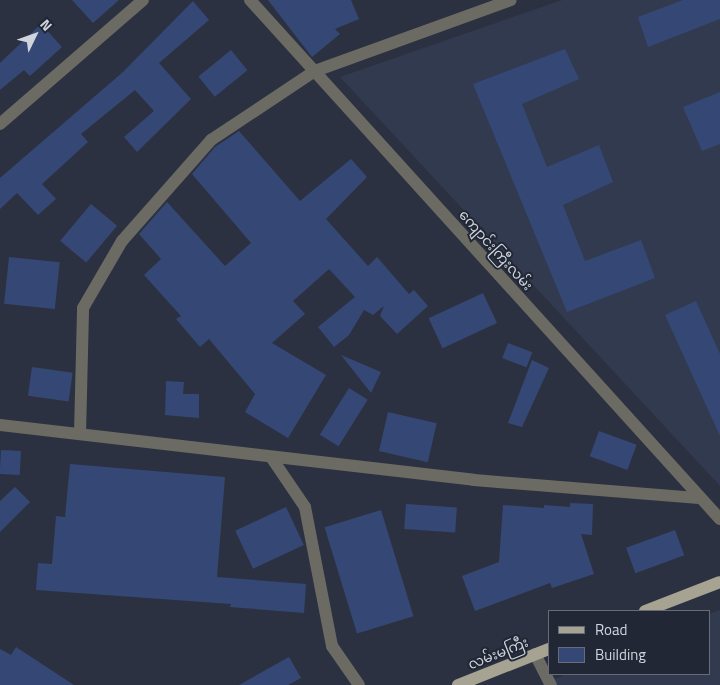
<!DOCTYPE html>
<meta charset="utf-8">
<style>
body{margin:0}
#map{position:relative;width:720px;height:685px;overflow:hidden;background:#2b3140;font-family:"Titillium Web","Noto Sans Myanmar",sans-serif}
div>[style]{position:absolute}
.built>*{inset:0;background:#313a4e}
.building>*{inset:0;background:#354875;transform-origin:0 0}
.minor>*{height:12px;margin:-6px;padding:0 6px;transform-origin:6px;border-radius:6px;background:#6c6b63}
.major>*{height:12px;margin:-6px;padding:0 6px;transform-origin:6px;border-radius:6px;background:#a6a393}
span{translate:-50% -50%;white-space:nowrap;text-align:center;line-height:1.15;-webkit-text-stroke:4px #212735;paint-order:stroke}
.street-label{font-size:14px;color:#cfd4dd}
.legend{position:absolute;left:548px;top:610px;width:162px;height:65px;box-sizing:border-box;background:#212735;border:1px solid #676c78;margin:0;padding:6px 9px;list-style:none;font-size:15px;color:#cfd4dd}
.legend li{display:flex;align-items:center;gap:10px;height:25px}
.legend b{width:25px;border:1px solid #676c78}
.north{position:absolute;left:10px;top:10px;width:50px;height:50px;-webkit-text-stroke:4px #212735;paint-order:stroke;rotate:48deg;font-size:14px;font-weight:700;line-height:20px;text-align:center;color:#cfd4dd}
.north::after{content:'';display:block;margin:auto;width:18px;height:22px;background:#cfd4dd;clip-path:polygon(50% 0,100% 100%,50% 72%,0 100%)}
</style>
<div id="map">
<div class="built">
<div style="clip-path:polygon(562px 0,720px 0,720px 486px,340px 77px)"></div>
<div style="clip-path:polygon(720px 610px,720px 685px,541px 685px,567px 674px,709px 674px,709px 614px)"></div>
</div>
<div class="building">
<div style="clip-path:polygon(72px 0,119px 0,93px 23px)"></div>
<div style="clip-path:polygon(268px 0,351px 0,359px 19px,335px 29px,340px 34px,312px 57px)"></div>
<div style="clip-path:polygon(683px 0,720px 0,720px 19px,648px 47px,638px 17px)"></div>
<div style="clip-path:polygon(193px 1px,209px 20px,159px 63px,191px 99px,137px 152px,124px 137px,154px 111px,135px 90px,81px 134px,88px 142px,42px 184px,56px 199px,38px 215px,17px 193px,0 209px,0 178px,123px 72px)"></div>
<div style="clip-path:polygon(41px 24px,62px 47px,30px 76px,24px 70px,0 90px,0 63px)"></div>
<div style="clip-path:polygon(565px 49px,579px 79px,522px 104px,547px 167px,599px 145px,613px 182px,563px 205px,585px 261px,641px 240px,655px 278px,567px 312px,473px 84px)"></div>
<div style="left:231px;top:50px;width:26px;height:42px;rotate:51deg"></div>
<div style="clip-path:polygon(720px 92px,720px 144px,702px 151px,683px 107px)"></div>
<div style="clip-path:polygon(239px 131px,300px 201px,351px 159px,367px 177px,326px 219px,368px 266px,377px 257px,409px 294px,414px 290px,428px 306px,397px 334px,380px 316px,384px 306px,373px 315px,364px 310px,349px 335px,334px 347px,318px 327px,355px 297px,329px 269px,293px 301px,305px 314px,272px 343px,326px 375px,288px 438px,245px 412px,255px 394px,209px 339px,200px 347px,176px 319px,181px 316px,144px 275px,161px 259px,139px 234px,167px 202px,225px 266px,251px 243px,192px 174px,215px 147px)"></div>
<div style="left:91px;top:204px;width:34px;height:48px;rotate:40deg"></div>
<div style="left:9px;top:257px;width:51px;height:47px;rotate:6deg"></div>
<div style="left:483px;top:293px;width:33px;height:60px;rotate:65deg"></div>
<div style="clip-path:polygon(696px 301px,720px 354px,720px 436px,665px 315px)"></div>
<div style="left:508px;top:343px;width:26px;height:16px;rotate:21deg"></div>
<div style="clip-path:polygon(341px 355px,381px 372px,371px 393px)"></div>
<div style="clip-path:polygon(532px 360px,549px 368px,522px 427px,508px 423px)"></div>
<div style="left:32px;top:367px;width:41px;height:29px;rotate:8deg"></div>
<div style="clip-path:polygon(166px 381px,184px 382px,183px 394px,199px 394px,199px 418px,165px 415px)"></div>
<div style="left:349px;top:388px;width:22px;height:55px;rotate:32deg"></div>
<div style="left:388px;top:412px;width:50px;height:40px;rotate:13deg"></div>
<div style="left:599px;top:431px;width:40px;height:27px;rotate:20deg"></div>
<div style="left:1px;top:450px;width:20px;height:24px;rotate:3deg"></div>
<div style="clip-path:polygon(70px 464px,225px 477px,217px 577px,306px 584px,304px 613px,230px 607px,231px 604px,36px 590px,38px 563px,52px 564px,56px 516px,65px 517px)"></div>
<div style="clip-path:polygon(15px 487px,30px 502px,0 532px,0 501px)"></div>
<div style="clip-path:polygon(570px 503px,593px 504px,592px 535px,581px 534px,594px 574px,552px 588px,550px 583px,475px 611px,462px 576px,499px 562px,503px 505px,544px 508px,544px 505px,570px 507px)"></div>
<div style="left:406px;top:504px;width:51px;height:25px;rotate:4deg"></div>
<div style="left:286px;top:507px;width:42px;height:56px;rotate:65deg"></div>
<div style="left:381px;top:510px;width:111px;height:59px;rotate:73deg"></div>
<div style="left:675px;top:530px;width:27px;height:52px;rotate:70deg"></div>
<div style="clip-path:polygon(16px 647px,74px 685px,0 685px,0 649px,11px 655px)"></div>
<div style="clip-path:polygon(289px 657px,301px 678px,288px 685px,239px 685px)"></div>
</div>
<div class="minor">
<div style="left:250px;top:0;width:700px;rotate:47.84deg"></div>
<div style="left:0;top:124px;width:189px;rotate:-40.9deg"></div>
<div style="left:0;top:425px;width:477px;rotate:6.6deg"></div>
<div style="left:474px;top:480px;width:226px;rotate:4.6deg"></div>
<div style="left:80px;top:434px;width:126px;rotate:-88.6deg"></div>
<div style="left:83px;top:308px;width:78px;rotate:-59.8deg"></div>
<div style="left:122px;top:241px;width:135px;rotate:-48.6deg"></div>
<div style="left:211px;top:140px;width:125px;rotate:-33.6deg"></div>
<div style="left:315px;top:71px;width:208px;rotate:-19.9deg"></div>
<div style="left:271px;top:457px;width:60px;rotate:55.8deg"></div>
<div style="left:305px;top:507px;width:142px;rotate:79deg"></div>
<div style="left:332px;top:646px;width:47px;rotate:55.3deg"></div>
<div style="left:535px;top:654px;width:35px;rotate:63deg"></div>
</div>
<div class="major">
<div style="left:645px;top:611px;width:80px;rotate:-21.1deg"></div>
<div style="left:458px;top:685px;width:98px;rotate:-21.6deg"></div>
</div>
<div class="street-label">
<span style="left:496px;top:250px;rotate:48deg">ကျောင်းကြီးလမ်း</span>
<span style="left:498px;top:653px;rotate:-22deg">လမ်းမကြီး</span>
</div>
<ul class="legend">
<li><b style="height:6px;background:#a6a393"></b>Road</li>
<li><b style="height:14px;background:#354875"></b>Building</li>
</ul>
<div class="north">N</div>
</div>
